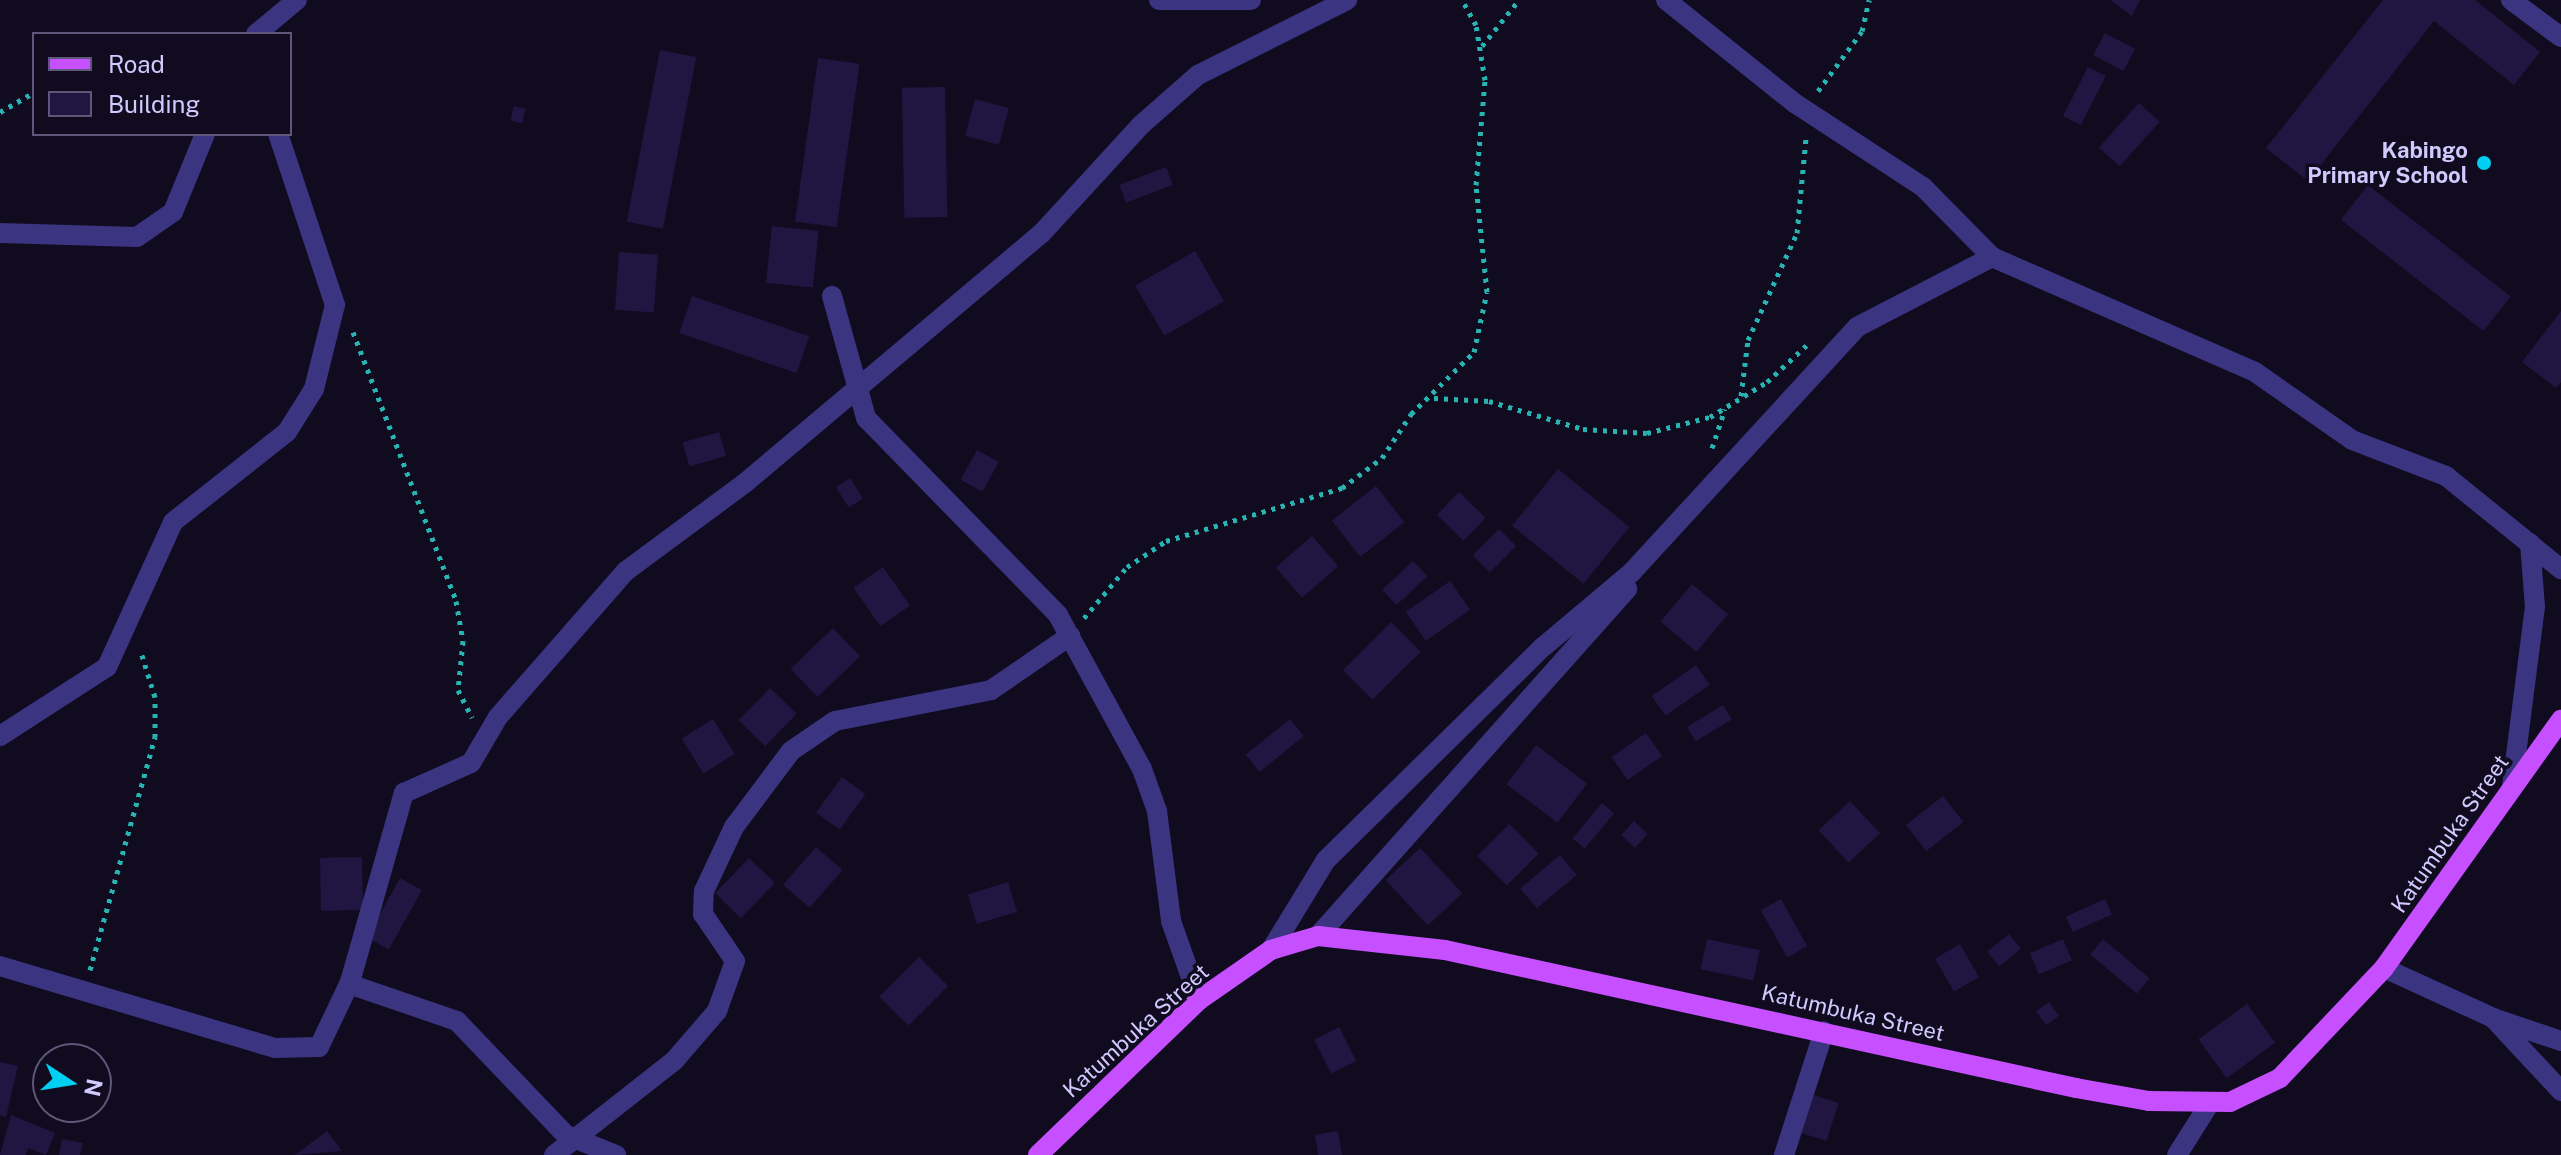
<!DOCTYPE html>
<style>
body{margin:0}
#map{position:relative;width:2561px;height:1155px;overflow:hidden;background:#100b1f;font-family:"Public Sans",sans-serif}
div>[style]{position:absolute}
.building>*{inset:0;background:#211641;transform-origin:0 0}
.path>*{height:5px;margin-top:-2.5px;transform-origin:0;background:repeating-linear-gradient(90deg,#28b4b3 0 4px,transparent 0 10px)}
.minor>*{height:20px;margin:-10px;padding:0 10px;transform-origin:10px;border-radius:10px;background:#3b3480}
.major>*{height:20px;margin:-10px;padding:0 10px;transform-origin:10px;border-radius:10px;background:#c650ff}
.dots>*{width:22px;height:22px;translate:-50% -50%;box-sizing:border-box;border:4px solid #100b1f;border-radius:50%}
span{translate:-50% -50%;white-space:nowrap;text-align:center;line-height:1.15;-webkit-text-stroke:7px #100b1f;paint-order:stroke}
.poi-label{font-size:22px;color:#d2c9ff;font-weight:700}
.right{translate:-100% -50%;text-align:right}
.street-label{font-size:22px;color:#d2c9ff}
.legend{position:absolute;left:32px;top:32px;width:260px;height:104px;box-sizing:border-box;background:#100b1f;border:2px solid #5e5779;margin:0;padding:10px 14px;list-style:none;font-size:24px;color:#d2c9ff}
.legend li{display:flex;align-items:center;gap:16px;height:40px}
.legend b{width:40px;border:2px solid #5e5779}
.north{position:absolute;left:32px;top:1043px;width:80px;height:80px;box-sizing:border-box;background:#100b1f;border:2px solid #5e5779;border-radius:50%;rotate:102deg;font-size:22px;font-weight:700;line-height:32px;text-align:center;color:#d2c9ff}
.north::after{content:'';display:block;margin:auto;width:28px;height:36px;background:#00cff4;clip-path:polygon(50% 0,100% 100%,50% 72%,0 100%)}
</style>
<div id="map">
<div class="building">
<div style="clip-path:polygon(2110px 0,2140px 0,2132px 16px)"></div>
<div style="clip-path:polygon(2383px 0,2475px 0,2540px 52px,2514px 85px,2434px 21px,2308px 181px,2266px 148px)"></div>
<div style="left:2105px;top:33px;width:34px;height:25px;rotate:28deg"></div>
<div style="left:660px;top:50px;width:37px;height:175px;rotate:11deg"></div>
<div style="left:818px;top:58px;width:42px;height:165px;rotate:8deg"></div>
<div style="left:2088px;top:67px;width:20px;height:55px;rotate:27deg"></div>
<div style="left:945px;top:87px;width:130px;height:43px;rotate:89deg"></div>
<div style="left:975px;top:99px;width:35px;height:38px;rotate:15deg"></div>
<div style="left:2139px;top:103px;width:28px;height:60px;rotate:42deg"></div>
<div style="left:514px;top:106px;width:12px;height:15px;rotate:14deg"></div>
<div style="left:1166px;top:167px;width:19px;height:50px;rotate:69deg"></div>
<div style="left:2368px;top:185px;width:181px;height:44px;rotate:38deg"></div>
<div style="left:772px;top:226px;width:47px;height:57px;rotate:6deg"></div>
<div style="left:1195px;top:251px;width:58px;height:69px;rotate:60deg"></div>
<div style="left:619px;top:252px;width:39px;height:58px;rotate:4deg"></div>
<div style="left:692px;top:296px;width:124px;height:39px;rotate:19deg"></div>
<div style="clip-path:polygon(2561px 311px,2561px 382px,2556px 388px,2522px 362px)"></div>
<div style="left:719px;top:432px;width:25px;height:38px;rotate:74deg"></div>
<div style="left:977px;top:450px;width:25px;height:34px;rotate:29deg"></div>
<div style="left:1558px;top:469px;width:92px;height:73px;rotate:39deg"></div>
<div style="left:850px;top:478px;width:24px;height:17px;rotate:57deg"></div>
<div style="left:1376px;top:486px;width:46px;height:56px;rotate:52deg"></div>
<div style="left:1459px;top:492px;width:37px;height:32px;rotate:44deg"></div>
<div style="left:1499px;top:529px;width:24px;height:37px;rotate:45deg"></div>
<div style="left:1312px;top:536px;width:40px;height:48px;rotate:49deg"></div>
<div style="left:1413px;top:561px;width:21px;height:42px;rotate:47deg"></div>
<div style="left:883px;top:567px;width:47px;height:36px;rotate:55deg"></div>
<div style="left:1450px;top:581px;width:35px;height:54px;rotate:55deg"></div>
<div style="left:1692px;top:584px;width:47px;height:49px;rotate:40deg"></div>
<div style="left:1391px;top:622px;width:42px;height:68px;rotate:45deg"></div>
<div style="left:833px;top:628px;width:39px;height:59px;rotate:46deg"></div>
<div style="left:1696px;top:665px;width:24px;height:54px;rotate:55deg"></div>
<div style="left:770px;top:688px;width:37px;height:45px;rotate:44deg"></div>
<div style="left:1723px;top:705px;width:17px;height:42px;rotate:59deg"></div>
<div style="left:713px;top:719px;width:41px;height:37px;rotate:58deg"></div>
<div style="left:1290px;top:719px;width:22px;height:57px;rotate:51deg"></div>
<div style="left:1646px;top:733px;width:28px;height:42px;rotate:55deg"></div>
<div style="left:1536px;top:745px;width:64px;height:49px;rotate:37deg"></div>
<div style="left:842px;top:777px;width:29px;height:44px;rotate:36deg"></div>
<div style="left:1943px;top:796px;width:33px;height:47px;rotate:52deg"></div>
<div style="left:1850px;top:801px;width:44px;height:43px;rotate:47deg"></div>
<div style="left:1602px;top:803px;width:16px;height:46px;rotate:40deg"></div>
<div style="left:1634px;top:821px;width:19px;height:19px;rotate:43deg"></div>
<div style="left:1509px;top:824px;width:42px;height:45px;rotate:45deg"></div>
<div style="left:816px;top:847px;width:35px;height:50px;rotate:41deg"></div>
<div style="left:1420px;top:848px;width:62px;height:47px;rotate:47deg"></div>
<div style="left:1560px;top:855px;width:26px;height:52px;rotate:50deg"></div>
<div style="left:362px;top:857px;width:53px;height:42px;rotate:89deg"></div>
<div style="left:749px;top:858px;width:36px;height:49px;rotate:44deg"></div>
<div style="left:400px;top:878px;width:25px;height:68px;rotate:29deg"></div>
<div style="left:1008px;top:882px;width:31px;height:42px;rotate:73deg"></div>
<div style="left:1781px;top:899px;width:54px;height:23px;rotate:61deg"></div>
<div style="left:2105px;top:899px;width:17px;height:43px;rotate:66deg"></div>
<div style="left:2009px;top:934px;width:19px;height:28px;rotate:51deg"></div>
<div style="left:1707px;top:939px;width:54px;height:31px;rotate:12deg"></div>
<div style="left:2063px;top:939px;width:23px;height:36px;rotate:67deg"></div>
<div style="left:2103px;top:939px;width:61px;height:20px;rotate:40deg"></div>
<div style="left:1960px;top:944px;width:38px;height:29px;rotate:60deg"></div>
<div style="left:919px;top:957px;width:41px;height:56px;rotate:45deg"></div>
<div style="left:2049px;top:1002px;width:17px;height:16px;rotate:54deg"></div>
<div style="left:2247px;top:1004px;width:48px;height:60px;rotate:54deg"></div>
<div style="left:1339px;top:1027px;width:38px;height:28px;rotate:63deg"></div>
<div style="clip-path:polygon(0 1062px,18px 1066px,6px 1117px,0 1115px)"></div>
<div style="left:1814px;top:1095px;width:26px;height:40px;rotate:18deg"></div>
<div style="clip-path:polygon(11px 1115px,55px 1133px,46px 1155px,28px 1148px,26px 1155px,0 1155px)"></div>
<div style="clip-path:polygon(327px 1131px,342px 1151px,295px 1155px)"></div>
<div style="clip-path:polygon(1338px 1131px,1342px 1155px,1318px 1155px,1315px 1135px)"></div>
<div style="clip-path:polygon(62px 1139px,83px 1143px,80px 1155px,59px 1155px)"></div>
</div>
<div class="path">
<div style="left:1482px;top:46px;width:59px;rotate:-51.2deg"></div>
<div style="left:1818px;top:91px;width:74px;rotate:-53.7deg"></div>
<div style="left:1862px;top:31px;width:32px;rotate:-77deg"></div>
<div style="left:0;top:112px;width:39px;rotate:-30deg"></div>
<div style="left:353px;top:332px;width:288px;rotate:69deg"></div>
<div style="left:456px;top:601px;width:41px;rotate:80.1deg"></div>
<div style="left:463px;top:641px;width:49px;rotate:95.8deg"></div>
<div style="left:458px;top:690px;width:31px;rotate:63deg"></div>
<div style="left:1741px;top:396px;width:56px;rotate:-82.9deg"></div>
<div style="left:1748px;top:340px;width:118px;rotate:-65.4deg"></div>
<div style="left:1797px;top:233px;width:95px;rotate:-84.6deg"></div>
<div style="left:1434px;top:398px;width:55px;rotate:3.1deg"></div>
<div style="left:1489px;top:401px;width:98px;rotate:16.6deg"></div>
<div style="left:1583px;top:429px;width:64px;rotate:3.6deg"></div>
<div style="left:1647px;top:433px;width:65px;rotate:-14.3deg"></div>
<div style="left:1710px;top:417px;width:67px;rotate:-31.6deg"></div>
<div style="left:1767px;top:382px;width:59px;rotate:-42.9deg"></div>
<div style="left:1712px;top:448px;width:41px;rotate:-71.6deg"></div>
<div style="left:1084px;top:618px;width:67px;rotate:-49.9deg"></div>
<div style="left:1127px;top:567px;width:47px;rotate:-33.7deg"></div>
<div style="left:1166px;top:541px;width:184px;rotate:-16.8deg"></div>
<div style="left:1342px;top:488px;width:50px;rotate:-36.9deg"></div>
<div style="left:1382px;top:458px;width:53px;rotate:-56.6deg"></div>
<div style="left:1411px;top:414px;width:88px;rotate:-44.5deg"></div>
<div style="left:1474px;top:352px;width:61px;rotate:-77.8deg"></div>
<div style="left:1487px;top:292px;width:108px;rotate:-95.9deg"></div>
<div style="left:1476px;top:185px;width:105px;rotate:-85.1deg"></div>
<div style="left:1485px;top:80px;width:56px;rotate:-99.3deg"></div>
<div style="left:1476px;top:25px;width:29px;rotate:-119deg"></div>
<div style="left:90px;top:970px;width:242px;rotate:-74.4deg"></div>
<div style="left:155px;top:737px;width:40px;rotate:-90deg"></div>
<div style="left:155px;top:697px;width:47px;rotate:-107.3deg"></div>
</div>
<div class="minor">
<div style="left:1159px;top:0;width:92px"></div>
<div style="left:1666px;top:0;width:166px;rotate:38.7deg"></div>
<div style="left:1796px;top:104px;width:152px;rotate:33.2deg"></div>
<div style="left:1923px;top:187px;width:98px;rotate:45.4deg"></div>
<div style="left:1992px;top:257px;width:287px;rotate:23.6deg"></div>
<div style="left:2255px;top:372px;width:118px;rotate:35deg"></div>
<div style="left:2352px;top:440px;width:101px;rotate:21deg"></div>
<div style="left:2446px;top:476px;width:148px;rotate:39deg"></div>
<div style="left:2511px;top:0;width:62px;rotate:36.5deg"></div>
<div style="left:256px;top:34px;width:53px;rotate:-39.7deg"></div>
<div style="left:0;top:233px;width:137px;rotate:1.7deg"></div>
<div style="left:137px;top:237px;width:44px;rotate:-34.8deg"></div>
<div style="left:173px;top:212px;width:84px;rotate:-67.7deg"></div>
<div style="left:832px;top:296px;width:127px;rotate:74.4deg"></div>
<div style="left:866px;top:418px;width:275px;rotate:45.7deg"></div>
<div style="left:1058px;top:615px;width:175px;rotate:61.4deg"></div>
<div style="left:1142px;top:769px;width:45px;rotate:70.3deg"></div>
<div style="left:1157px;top:811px;width:111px;rotate:82.7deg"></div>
<div style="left:1171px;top:921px;width:84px;rotate:70.5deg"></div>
<div style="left:0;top:736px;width:127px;rotate:-32.8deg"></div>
<div style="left:107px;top:667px;width:159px;rotate:-65.5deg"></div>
<div style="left:173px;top:522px;width:145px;rotate:-38.3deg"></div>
<div style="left:287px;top:432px;width:51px;rotate:-57.9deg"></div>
<div style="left:314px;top:389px;width:87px;rotate:-76deg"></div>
<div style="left:335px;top:305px;width:180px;rotate:-108.4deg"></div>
<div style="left:2512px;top:786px;width:180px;rotate:-82.7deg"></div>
<div style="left:2535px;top:607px;width:64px;rotate:-94.5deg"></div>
<div style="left:1318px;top:936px;width:465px;rotate:-48.3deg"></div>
<div style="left:1271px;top:950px;width:105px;rotate:-58.6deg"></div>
<div style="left:1326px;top:860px;width:304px;rotate:-44.5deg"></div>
<div style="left:1543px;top:647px;width:115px;rotate:-40.1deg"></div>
<div style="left:1631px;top:573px;width:334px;rotate:-47.4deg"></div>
<div style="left:1857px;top:327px;width:152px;rotate:-27.4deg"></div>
<div style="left:0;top:966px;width:287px;rotate:16.6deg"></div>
<div style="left:275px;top:1048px;width:44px;rotate:-1.3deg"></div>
<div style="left:319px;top:1047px;width:72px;rotate:-64.5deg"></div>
<div style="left:350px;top:982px;width:197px;rotate:-74.1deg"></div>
<div style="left:404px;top:793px;width:73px;rotate:-24.1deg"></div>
<div style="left:471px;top:763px;width:53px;rotate:-59.6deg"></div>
<div style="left:498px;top:717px;width:194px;rotate:-48.8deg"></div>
<div style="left:626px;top:571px;width:148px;rotate:-36.5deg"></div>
<div style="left:745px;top:483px;width:387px;rotate:-40.1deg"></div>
<div style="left:1041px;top:234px;width:148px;rotate:-47.5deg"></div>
<div style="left:1141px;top:125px;width:76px;rotate:-41.3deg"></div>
<div style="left:1198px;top:75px;width:167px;rotate:-26.7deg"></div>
<div style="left:2384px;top:968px;width:120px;rotate:24.6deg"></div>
<div style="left:2493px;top:1018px;width:100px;rotate:47deg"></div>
<div style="left:349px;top:984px;width:114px;rotate:18.9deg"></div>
<div style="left:457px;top:1021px;width:158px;rotate:46.3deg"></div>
<div style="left:566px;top:1135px;width:54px;rotate:21.8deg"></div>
<div style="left:2493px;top:1018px;width:72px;rotate:18.7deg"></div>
<div style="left:554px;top:1155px;width:152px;rotate:-38.1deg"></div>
<div style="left:674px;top:1061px;width:66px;rotate:-49.3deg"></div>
<div style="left:717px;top:1011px;width:53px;rotate:-70.2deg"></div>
<div style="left:735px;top:961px;width:57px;rotate:-124.2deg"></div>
<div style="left:703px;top:914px;width:23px;rotate:-88deg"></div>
<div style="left:704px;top:891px;width:71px;rotate:-64.9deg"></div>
<div style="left:734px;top:827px;width:95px;rotate:-53.1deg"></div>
<div style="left:791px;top:751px;width:53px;rotate:-34.3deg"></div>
<div style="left:835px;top:721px;width:159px;rotate:-11.2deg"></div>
<div style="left:991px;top:690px;width:96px;rotate:-34.4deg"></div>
<div style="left:1784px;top:1155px;width:130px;rotate:-72.1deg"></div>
<div style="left:2177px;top:1155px;width:58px;rotate:-57.7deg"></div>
</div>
<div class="major">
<div style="left:1038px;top:1155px;width:223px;rotate:-43.9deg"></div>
<div style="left:1199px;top:1000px;width:88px;rotate:-34.8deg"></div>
<div style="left:1271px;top:950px;width:49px;rotate:-16.6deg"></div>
<div style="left:1318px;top:936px;width:128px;rotate:6.3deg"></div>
<div style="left:1445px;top:950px;width:646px;rotate:12.34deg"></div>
<div style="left:2076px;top:1088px;width:74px;rotate:10.1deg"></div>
<div style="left:2149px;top:1101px;width:81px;rotate:0.7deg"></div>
<div style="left:2230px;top:1102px;width:55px;rotate:-25.6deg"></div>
<div style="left:2280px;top:1078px;width:151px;rotate:-46.6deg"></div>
<div style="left:2384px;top:968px;width:305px;rotate:-54.5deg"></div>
</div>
<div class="dots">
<div style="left:2484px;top:163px;background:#00cff4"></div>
</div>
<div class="poi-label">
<span class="right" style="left:2468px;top:163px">Kabingo<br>Primary School</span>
</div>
<div class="street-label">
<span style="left:2450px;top:834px;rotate:-55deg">Katumbuka Street</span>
<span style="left:1853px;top:1013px;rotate:13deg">Katumbuka Street</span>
<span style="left:1136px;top:1031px;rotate:-42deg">Katumbuka Street</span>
</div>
<ul class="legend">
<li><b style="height:10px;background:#c650ff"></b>Road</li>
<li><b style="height:22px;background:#211641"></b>Building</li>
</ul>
<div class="north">N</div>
</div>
